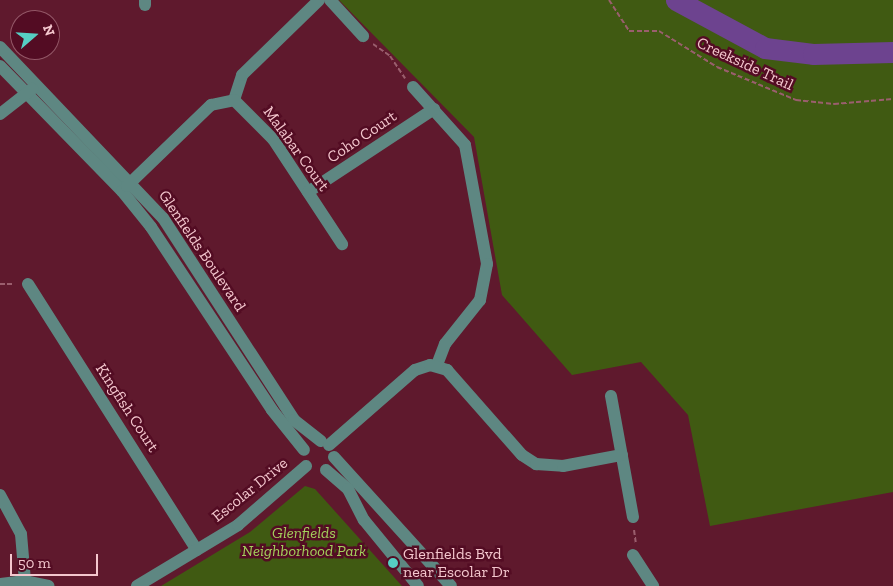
<!DOCTYPE html>
<style>
body{margin:0}
#map{position:relative;width:893px;height:586px;overflow:hidden;background:#5f192d;font-family:"Zilla Slab",serif}
div>[style]{position:absolute}
.green>*{inset:0;background:#405a12}
.river>*{height:21px;margin:-10.5px;padding:0 10.5px;transform-origin:10.5px;border-radius:10.5px;background:#6d438f}
.path>*{height:2px;margin-top:-1px;transform-origin:0;background:repeating-linear-gradient(90deg,#9a5e6d 0 5px,transparent 0 7.5px)}
.minor>*{height:12px;margin:-6px;padding:0 6px;transform-origin:6px;border-radius:6px;background:#5e8782}
.dots>*{width:14px;height:14px;translate:-50% -50%;box-sizing:border-box;border:2px solid #530c23;border-radius:50%}
span{translate:-50% -50%;white-space:nowrap;text-align:center;line-height:1.15;-webkit-text-stroke:5px #530c23;paint-order:stroke}
.street-label{font-size:16px;color:#f4c7ce}
.park-label{font-size:16px;color:#a3d15c;font-style:italic}
.poi-label{font-size:16px;color:#f4c7ce}
.left{translate:0 -50%;text-align:left}
.north{position:absolute;left:10px;top:10px;width:50px;height:50px;box-sizing:border-box;background:#530c23;border:1px solid #935767;border-radius:50%;rotate:71deg;font-size:14px;font-weight:700;line-height:20px;text-align:center;color:#f4c7ce}
.north::after{content:'';display:block;margin:auto;width:18px;height:22px;background:#56cec3;clip-path:polygon(50% 0,100% 100%,50% 72%,0 100%)}
.scale{position:absolute;left:10px;top:554px;width:88px;height:22px;box-sizing:border-box;border:2px solid #f4c7ce;border-top:0;padding-left:6px;font-size:15px;line-height:18px;white-space:nowrap;color:#f4c7ce;-webkit-text-stroke:4px #530c23;paint-order:stroke}
</style>
<div id="map">
<div class="green">
<div style="clip-path:polygon(339px 0,893px 0,893px 492px,710px 526px,688px 415px,641px 362px,572px 375px,502px 295px,474px 137px)"></div>
<div style="clip-path:polygon(305px 486px,315px 489px,402px 586px,161px 586px,250px 532px)"></div>
</div>
<div class="river">
<div style="left:676px;top:0;width:101px;rotate:28.3deg"></div>
<div style="left:765px;top:48px;width:48px;rotate:7.1deg"></div>
<div style="left:813px;top:54px;width:80px;rotate:-1.4deg"></div>
</div>
<div class="path">
<div style="left:609px;top:0;width:37px;rotate:57deg"></div>
<div style="left:629px;top:31px;width:30px"></div>
<div style="left:659px;top:31px;width:68px;rotate:31.8deg"></div>
<div style="left:717px;top:67px;width:86px;rotate:22.7deg"></div>
<div style="left:796px;top:100px;width:38px;rotate:6deg"></div>
<div style="left:834px;top:104px;width:59px;rotate:-4.8deg"></div>
<div style="left:373px;top:44px;width:21px;rotate:35deg"></div>
<div style="left:390px;top:56px;width:27px;rotate:56deg"></div>
<div style="left:0;top:284px;width:15px"></div>
<div style="left:634px;top:530px;width:15px;rotate:82deg"></div>
</div>
<div class="minor">
<div style="left:145px;top:0;width:5px;rotate:90deg"></div>
<div style="left:330px;top:0;width:49px;rotate:47.5deg"></div>
<div style="left:0;top:47px;width:236px;rotate:46.4deg"></div>
<div style="left:163px;top:218px;width:241px;rotate:57deg"></div>
<div style="left:294px;top:420px;width:34px;rotate:38deg"></div>
<div style="left:0;top:66px;width:175px;rotate:45.7deg"></div>
<div style="left:122px;top:191px;width:46px;rotate:51.1deg"></div>
<div style="left:151px;top:227px;width:219px;rotate:56.5deg"></div>
<div style="left:272px;top:410px;width:51px;rotate:51.3deg"></div>
<div style="left:413px;top:87px;width:78px;rotate:48.1deg"></div>
<div style="left:465px;top:145px;width:121px;rotate:79.5deg"></div>
<div style="left:487px;top:264px;width:37px;rotate:101deg"></div>
<div style="left:480px;top:300px;width:56px;rotate:128.5deg"></div>
<div style="left:445px;top:344px;width:22px;rotate:111deg"></div>
<div style="left:234px;top:100px;width:26px;rotate:-72deg"></div>
<div style="left:242px;top:75px;width:107px;rotate:-44.2deg"></div>
<div style="left:0;top:114px;width:41px;rotate:-38deg"></div>
<div style="left:127px;top:186px;width:117px;rotate:-44deg"></div>
<div style="left:211px;top:105px;width:24px;rotate:-12deg"></div>
<div style="left:234px;top:100px;width:55px;rotate:45deg"></div>
<div style="left:273px;top:139px;width:126px;rotate:56.7deg"></div>
<div style="left:308px;top:192px;width:151px;rotate:-33.4deg"></div>
<div style="left:28px;top:284px;width:315px;rotate:57.6deg"></div>
<div style="left:611px;top:396px;width:123px;rotate:79.7deg"></div>
<div style="left:329px;top:445px;width:114px;rotate:-41.1deg"></div>
<div style="left:415px;top:370px;width:16px;rotate:-18deg"></div>
<div style="left:430px;top:365px;width:18px;rotate:16deg"></div>
<div style="left:447px;top:370px;width:113px;rotate:48.6deg"></div>
<div style="left:522px;top:455px;width:17px;rotate:33deg"></div>
<div style="left:536px;top:464px;width:27px;rotate:4deg"></div>
<div style="left:563px;top:466px;width:60px;rotate:-10.6deg"></div>
<div style="left:334px;top:457px;width:174px;rotate:47.8deg"></div>
<div style="left:326px;top:470px;width:29px;rotate:41deg"></div>
<div style="left:348px;top:489px;width:35px;rotate:63deg"></div>
<div style="left:364px;top:520px;width:85px;rotate:50.7deg"></div>
<div style="left:0;top:495px;width:44px;rotate:61.7deg"></div>
<div style="left:21px;top:534px;width:47px;rotate:85.1deg"></div>
<div style="left:633px;top:555px;width:37px;rotate:57deg"></div>
<div style="left:0;top:584px;width:25px;rotate:-7deg"></div>
<div style="left:25px;top:581px;width:24px;rotate:12deg"></div>
<div style="left:137px;top:586px;width:118px;rotate:-31.1deg"></div>
<div style="left:238px;top:525px;width:90px;rotate:-40.9deg"></div>
</div>
<div class="dots">
<div style="left:393px;top:563px;background:#56cec3"></div>
</div>
<div class="street-label">
<span style="left:745px;top:64px;rotate:25deg">Creekside Trail</span>
<span style="left:362px;top:137px;rotate:-34deg">Coho Court</span>
<span style="left:296px;top:149px;rotate:54deg">Malabar Court</span>
<span style="left:202px;top:251px;rotate:56deg">Glenfields Boulevard</span>
<span style="left:127px;top:408px;rotate:57deg">Kingfish Court</span>
<span style="left:250px;top:490px;rotate:-39deg">Escolar Drive</span>
</div>
<div class="park-label">
<span style="left:304px;top:542px">Glenfields<br>Neighborhood Park</span>
</div>
<div class="poi-label">
<span class="left" style="left:403px;top:563px">Glenfields Bvd<br>near Escolar Dr</span>
</div>
<div class="north">N</div>
<div class="scale">50 m</div>
</div>
